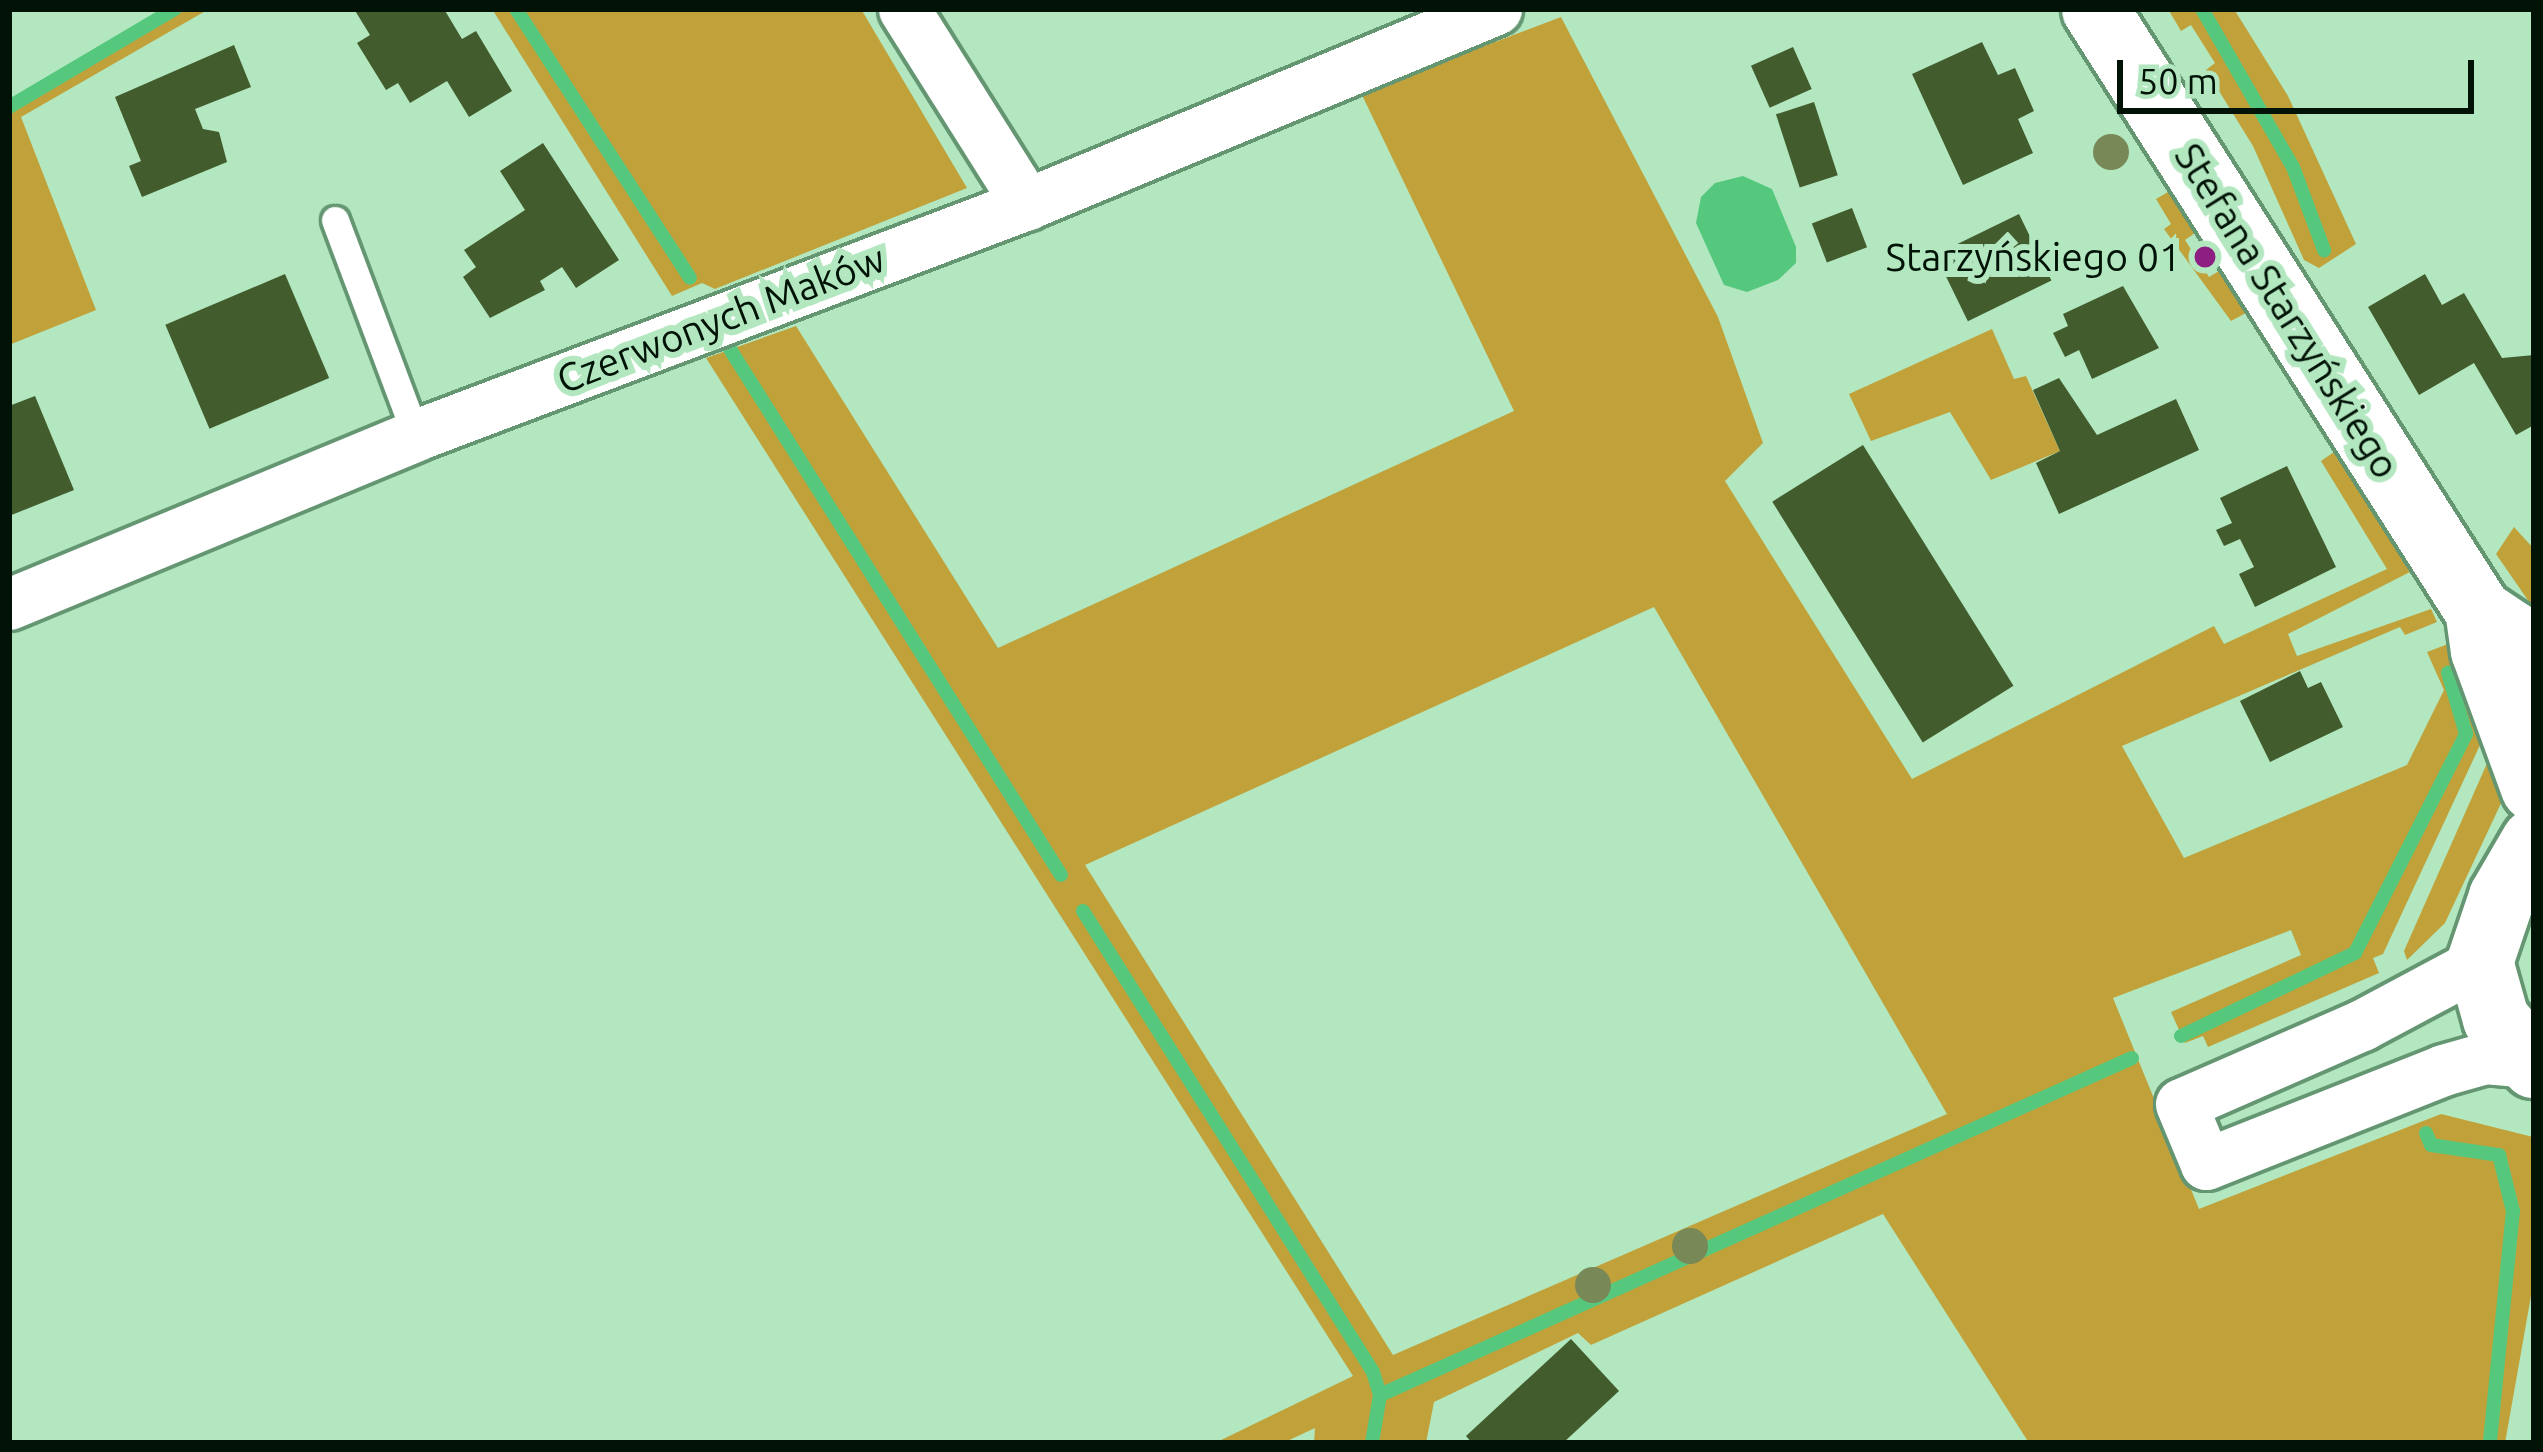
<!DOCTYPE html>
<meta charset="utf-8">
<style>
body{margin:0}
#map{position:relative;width:2543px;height:1452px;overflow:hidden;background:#b2e7bf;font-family:Ubuntu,sans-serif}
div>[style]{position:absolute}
.green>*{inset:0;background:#c1a23a}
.water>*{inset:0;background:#56c87e}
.stream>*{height:14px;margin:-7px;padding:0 7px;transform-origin:7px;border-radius:7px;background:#56c87e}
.building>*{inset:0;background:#425c2d;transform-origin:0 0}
.roads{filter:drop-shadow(3px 0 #649672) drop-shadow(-3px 0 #649672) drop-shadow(0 3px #649672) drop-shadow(0 -3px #649672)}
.service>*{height:27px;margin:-13.5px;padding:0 13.5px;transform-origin:13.5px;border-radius:13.5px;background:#fff}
.minor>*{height:51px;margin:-25.5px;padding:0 25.5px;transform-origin:25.5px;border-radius:25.5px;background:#fff}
.tertiary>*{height:66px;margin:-33px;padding:0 33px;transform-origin:33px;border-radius:33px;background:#fff}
.trees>*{width:36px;height:36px;margin:-18px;border-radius:50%;background:#788856}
.dots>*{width:33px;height:33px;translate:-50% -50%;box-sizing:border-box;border:6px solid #b2e7bf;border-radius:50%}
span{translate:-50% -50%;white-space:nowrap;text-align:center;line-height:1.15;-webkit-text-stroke:12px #b2e7bf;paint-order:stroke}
.poi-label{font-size:39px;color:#011206}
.right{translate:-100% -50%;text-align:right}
.street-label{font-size:39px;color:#011206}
.frame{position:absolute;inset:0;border:12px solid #011206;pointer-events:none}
.scale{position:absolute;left:2117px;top:60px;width:357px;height:54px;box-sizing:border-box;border:6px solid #011206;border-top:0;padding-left:15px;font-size:36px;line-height:42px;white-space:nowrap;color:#011206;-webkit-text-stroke:9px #b2e7bf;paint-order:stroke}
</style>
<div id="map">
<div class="green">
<div style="clip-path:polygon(168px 9px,209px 9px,21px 117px,96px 310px,9px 345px,9px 100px)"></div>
<div style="clip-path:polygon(492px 9px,861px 9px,967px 188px,715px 289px,702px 283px,672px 296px)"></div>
<div style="clip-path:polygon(2168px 9px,2234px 9px,2288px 96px,2356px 244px,2319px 268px,2304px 260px,2253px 146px,2206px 70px,2215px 63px,2191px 25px,2181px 31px)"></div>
<div style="clip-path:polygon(evenodd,1561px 17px,1718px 317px,1763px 443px,1725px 481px,1912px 779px,2214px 626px,2224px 644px,2387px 569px,2321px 461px,2334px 452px,2410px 572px,2288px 634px,2297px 656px,2431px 609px,2437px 622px,2405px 635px,2400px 627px,2122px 746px,2184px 858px,2407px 765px,2444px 690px,2427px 652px,2448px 644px,2487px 730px,2383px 954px,2373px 958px,2379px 973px,2208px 1047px,2203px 1036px,2185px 1043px,2171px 1012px,2301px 955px,2291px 930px,2113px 998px,2199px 1209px,2441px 1114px,2533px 1137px,2534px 1279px,2505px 1443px,2029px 1443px,1883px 1214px,1591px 1345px,1578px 1333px,1434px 1402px,1426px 1443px,1314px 1443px,1315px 1428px,1283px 1443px,1215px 1443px,1353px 1376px,706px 358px,796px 326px,998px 648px,1514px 411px,1361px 93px,1561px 17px,1654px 607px,1947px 1114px,1393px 1355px,1085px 865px,1654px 607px)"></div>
<div style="clip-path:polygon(2168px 192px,2195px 233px,2185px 240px,2209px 277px,2219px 271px,2246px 313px,2231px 321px,2164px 229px,2171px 224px,2156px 199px)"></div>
<div style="clip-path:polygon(1992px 329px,2014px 379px,2026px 376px,2060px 451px,1991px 480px,1950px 412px,1871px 441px,1849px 394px)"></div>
<div style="clip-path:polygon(2514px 527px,2534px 549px,2534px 609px,2496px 554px)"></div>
<div style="clip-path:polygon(2496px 743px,2503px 799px,2445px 923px,2407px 960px,2404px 951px)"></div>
</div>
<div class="water">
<div style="clip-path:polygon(1743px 176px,1772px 189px,1796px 247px,1796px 263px,1778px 280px,1747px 292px,1724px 285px,1696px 223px,1701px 197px,1715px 183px)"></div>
</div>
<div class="stream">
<div style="left:516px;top:9px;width:320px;rotate:57.1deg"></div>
<div style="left:2202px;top:9px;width:182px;rotate:60.1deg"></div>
<div style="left:2293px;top:167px;width:89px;rotate:69.5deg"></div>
<div style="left:9px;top:107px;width:193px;rotate:-30.6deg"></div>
<div style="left:728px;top:346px;width:625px;rotate:57.81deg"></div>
<div style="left:1083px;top:911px;width:545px;rotate:57.83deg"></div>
<div style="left:1373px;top:1372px;width:24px;rotate:73deg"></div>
<div style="left:1380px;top:1395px;width:49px;rotate:99.5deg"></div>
<div style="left:2181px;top:1036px;width:193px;rotate:-25.5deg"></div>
<div style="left:2355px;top:953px;width:246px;rotate:-63.1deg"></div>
<div style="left:2466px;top:734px;width:64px;rotate:-106.4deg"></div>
<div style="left:2426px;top:1133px;width:13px;rotate:67deg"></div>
<div style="left:2431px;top:1145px;width:69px;rotate:8.4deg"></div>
<div style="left:2499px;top:1155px;width:58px;rotate:76deg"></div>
<div style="left:2513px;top:1211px;width:233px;rotate:95.7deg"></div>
<div style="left:1380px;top:1395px;width:824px;rotate:-24.14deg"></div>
</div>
<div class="building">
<div style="clip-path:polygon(354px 9px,444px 9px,462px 39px,476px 31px,512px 91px,469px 117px,447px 81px,410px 103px,398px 83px,386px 90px,357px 43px,370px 35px)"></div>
<div style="clip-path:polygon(1982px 42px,1998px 75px,2015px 68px,2034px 111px,2018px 119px,2033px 153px,1963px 185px,1912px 74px)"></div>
<div style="clip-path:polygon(234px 45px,251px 87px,195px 109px,203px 129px,219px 132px,227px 162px,142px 197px,129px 166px,141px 161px,115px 97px)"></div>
<div style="left:1793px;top:47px;width:46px;height:46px;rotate:66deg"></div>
<div style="left:1814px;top:102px;width:77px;height:40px;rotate:72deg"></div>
<div style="clip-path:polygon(543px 143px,619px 260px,576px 288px,562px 267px,540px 281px,545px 290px,490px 318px,463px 277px,476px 267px,464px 250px,525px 210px,500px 171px)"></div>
<div style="left:1852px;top:208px;width:42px;height:43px;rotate:69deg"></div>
<div style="left:2019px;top:214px;width:74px;height:93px;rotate:64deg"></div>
<div style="left:285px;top:274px;width:113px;height:130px;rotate:67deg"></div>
<div style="clip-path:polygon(2425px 274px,2442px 305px,2464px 293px,2502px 358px,2534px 355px,2534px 425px,2516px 435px,2474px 363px,2419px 395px,2368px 307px)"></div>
<div style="clip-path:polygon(2123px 286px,2159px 348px,2092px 379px,2079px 350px,2065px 357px,2053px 333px,2068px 326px,2063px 314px)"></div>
<div style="clip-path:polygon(2059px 378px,2097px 435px,2176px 399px,2199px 450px,2059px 514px,2036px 463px,2060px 451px,2033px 390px)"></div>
<div style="clip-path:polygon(35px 396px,74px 490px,9px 516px,9px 406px)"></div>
<div style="left:1863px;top:445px;width:284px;height:107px;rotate:58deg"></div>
<div style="clip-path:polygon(2287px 466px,2336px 567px,2255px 607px,2239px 574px,2254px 567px,2240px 539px,2224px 546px,2216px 530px,2232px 523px,2220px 498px)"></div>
<div style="clip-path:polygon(2300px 671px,2308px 688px,2321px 682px,2343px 727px,2270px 762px,2240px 701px)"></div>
<div style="clip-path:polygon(1571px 1339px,1619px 1391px,1563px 1443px,1472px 1443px,1466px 1436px)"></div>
</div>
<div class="roads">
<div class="service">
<div style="left:335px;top:220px;width:230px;rotate:69.4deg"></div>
</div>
<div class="minor">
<div style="left:904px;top:9px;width:231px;rotate:57.8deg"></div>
<div style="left:9px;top:604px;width:441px;rotate:-22.5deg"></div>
<div style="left:416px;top:435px;width:653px;rotate:-20.71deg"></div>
<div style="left:1027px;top:204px;width:508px;rotate:-22.58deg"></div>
<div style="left:2480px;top:962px;width:134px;rotate:151.9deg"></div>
<div style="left:2362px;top:1025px;width:197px;rotate:156.4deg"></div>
<div style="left:2181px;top:1104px;width:65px;rotate:67.4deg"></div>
<div style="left:2206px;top:1164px;width:255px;rotate:-21.6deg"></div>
<div style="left:2443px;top:1070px;width:44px;rotate:-15.9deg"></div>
<div style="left:2485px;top:1058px;width:43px;rotate:5.3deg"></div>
</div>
<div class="tertiary">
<div style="left:2095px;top:9px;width:715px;rotate:57.51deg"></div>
<div style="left:2479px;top:612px;width:40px;rotate:34deg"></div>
<div style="left:2512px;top:634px;width:39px;rotate:55deg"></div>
<div style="left:2479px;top:616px;width:35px;rotate:82deg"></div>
<div style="left:2484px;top:651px;width:146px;rotate:69.9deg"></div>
<div style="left:2534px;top:842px;width:64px;rotate:120.2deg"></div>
<div style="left:2502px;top:897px;width:69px;rotate:108.7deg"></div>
<div style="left:2480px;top:962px;width:59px;rotate:74.3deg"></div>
<div style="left:2496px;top:1019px;width:60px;rotate:50.4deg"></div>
</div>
</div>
<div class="trees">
<div style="left:2111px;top:152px"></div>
<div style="left:1690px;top:1246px"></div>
<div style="left:1593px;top:1285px"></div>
</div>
<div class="dots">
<div style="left:2205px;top:257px;background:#8d1f83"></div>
</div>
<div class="poi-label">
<span class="right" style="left:2181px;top:257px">Starzyńskiego 01</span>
</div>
<div class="street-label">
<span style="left:2287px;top:311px;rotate:58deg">Stefana Starzyńskiego</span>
<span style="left:721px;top:319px;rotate:-21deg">Czerwonych Maków</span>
</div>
<div class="frame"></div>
<div class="scale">50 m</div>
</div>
